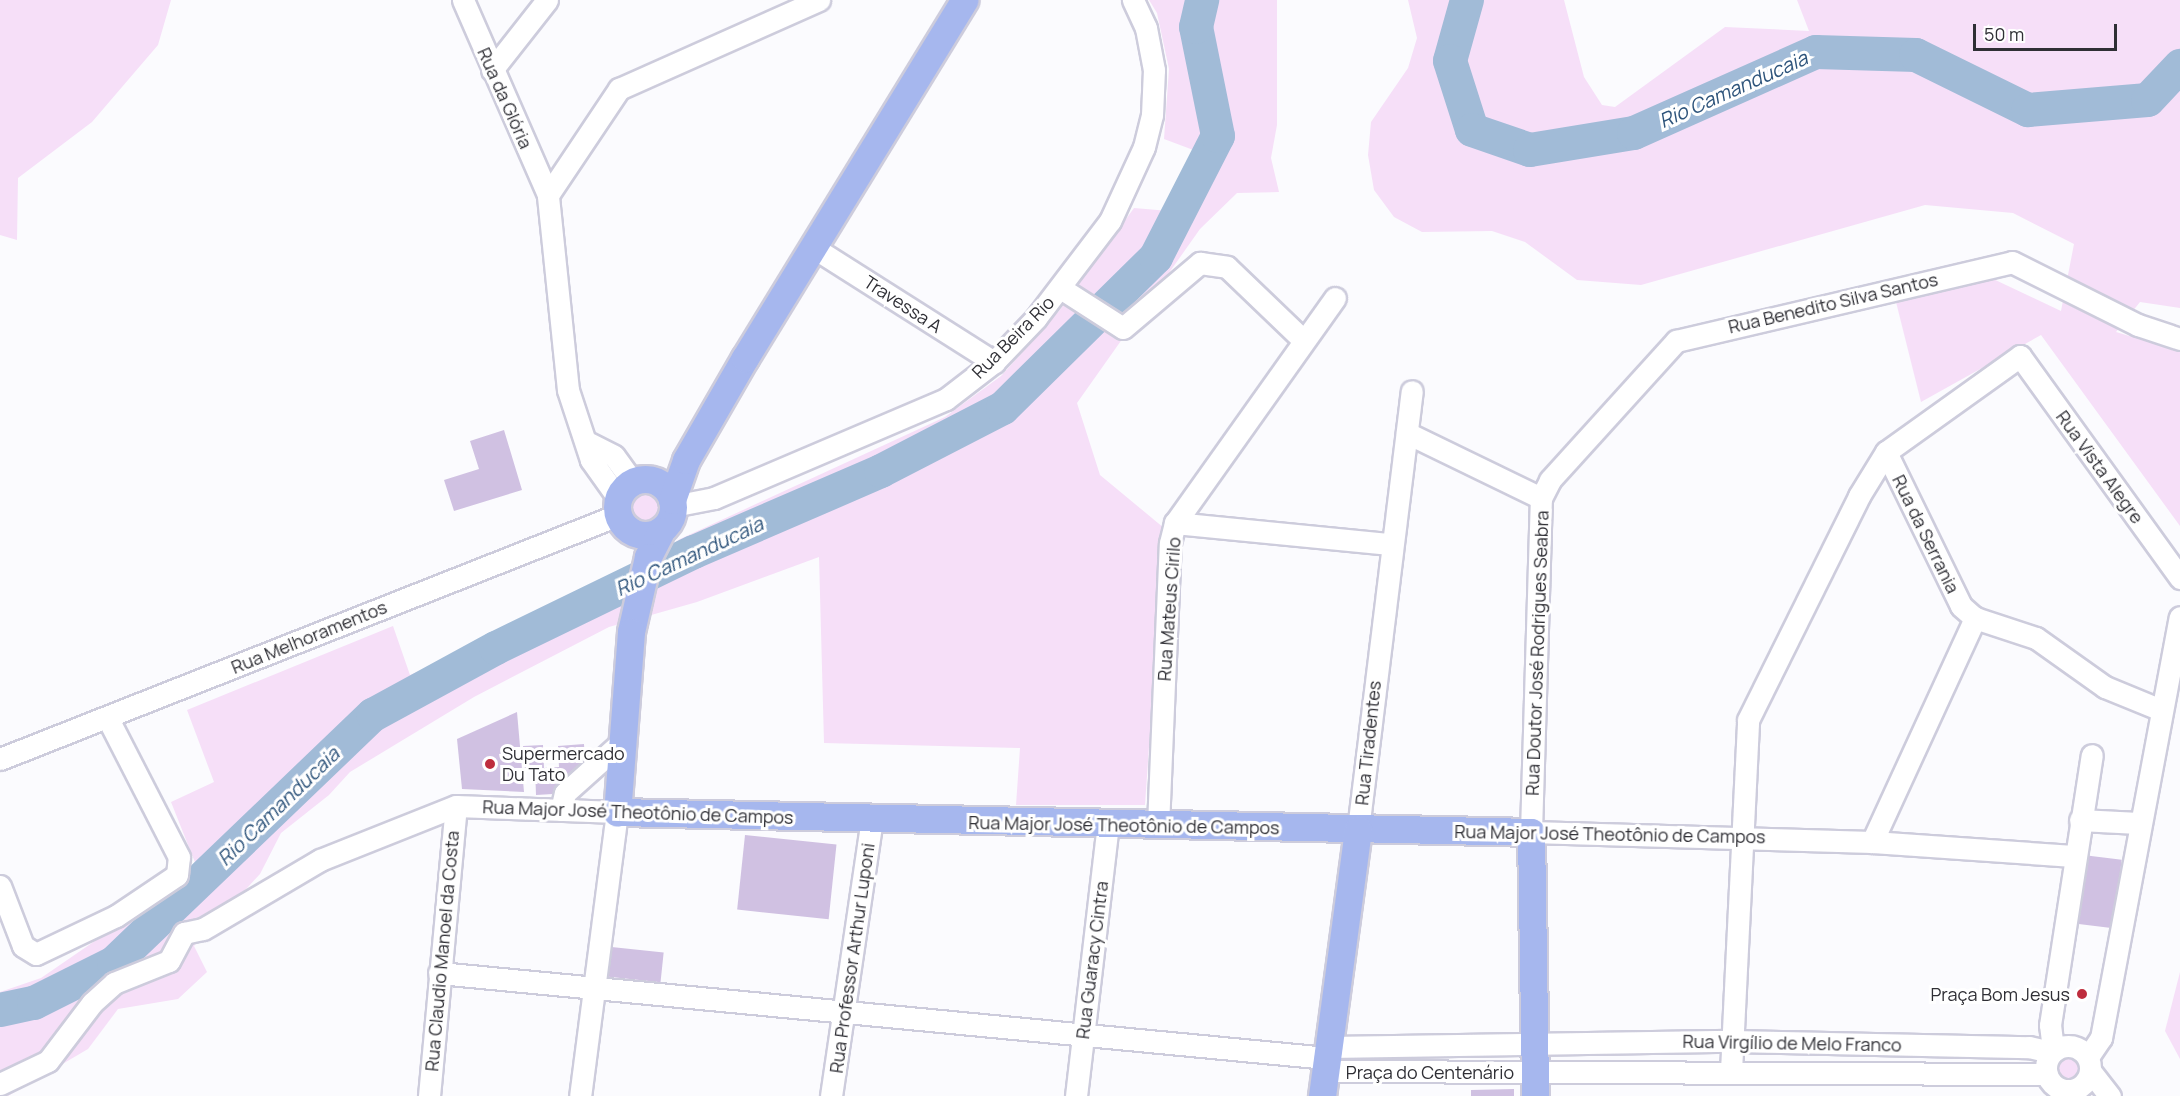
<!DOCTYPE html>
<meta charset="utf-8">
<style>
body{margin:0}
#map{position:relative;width:2180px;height:1096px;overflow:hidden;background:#fbfbfe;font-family:Manrope,sans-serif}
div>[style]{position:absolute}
.green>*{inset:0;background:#f6dff8}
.round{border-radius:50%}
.river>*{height:34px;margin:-17px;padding:0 17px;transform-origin:17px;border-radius:17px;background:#a1bbd7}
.building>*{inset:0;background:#d0c1e2;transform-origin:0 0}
.roads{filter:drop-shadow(2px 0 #cdccdc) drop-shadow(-2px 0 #cdccdc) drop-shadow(0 2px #cdccdc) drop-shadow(0 -2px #cdccdc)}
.minor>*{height:21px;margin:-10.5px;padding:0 10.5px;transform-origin:10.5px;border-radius:10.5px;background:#fff}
.minor>.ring{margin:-10.5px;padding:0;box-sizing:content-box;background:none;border:21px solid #fff;border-radius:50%}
.major>*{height:27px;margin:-13.5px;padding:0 13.5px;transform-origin:13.5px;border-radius:13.5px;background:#a6b7ee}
.major>.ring{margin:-13.5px;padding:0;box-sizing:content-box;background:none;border:27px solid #a6b7ee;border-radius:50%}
.dots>*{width:16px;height:16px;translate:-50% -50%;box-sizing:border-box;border:3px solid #fff;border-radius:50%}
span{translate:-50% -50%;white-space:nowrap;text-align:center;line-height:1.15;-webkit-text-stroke:6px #fff;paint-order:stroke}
.street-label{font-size:18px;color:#2f2f35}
.poi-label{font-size:18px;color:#2f2f35}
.left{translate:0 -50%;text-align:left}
.right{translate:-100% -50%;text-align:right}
.water-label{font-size:20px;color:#2e547b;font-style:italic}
.scale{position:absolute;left:1973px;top:24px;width:144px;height:27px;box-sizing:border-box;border:3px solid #2f2f35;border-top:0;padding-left:8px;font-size:18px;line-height:21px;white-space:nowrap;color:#2f2f35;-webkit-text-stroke:4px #fff;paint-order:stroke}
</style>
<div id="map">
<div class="green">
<div style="clip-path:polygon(0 0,171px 0,158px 45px,92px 122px,18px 178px,17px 240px,0 235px)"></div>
<div style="clip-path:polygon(1149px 0,1277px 0,1277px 125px,1271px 158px,1279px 192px,1237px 193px,1200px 229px,1077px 403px,1100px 475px,1164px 528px,1145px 805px,1016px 805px,1020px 748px,824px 743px,819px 557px,697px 602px,609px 627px,474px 697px,350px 772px,329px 795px,281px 833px,260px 874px,194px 946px,207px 972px,178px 999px,118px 1009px,88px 1049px,8px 1096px,0 1084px,0 992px,41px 978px,198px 870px,171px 802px,214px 782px,187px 710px,393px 626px,410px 675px,610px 588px,680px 539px,945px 417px,1001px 376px,1059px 311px,1134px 208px,1169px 211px,1196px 151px,1164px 139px,1169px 69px,1157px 13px)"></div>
<div style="clip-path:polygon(1408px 0,1564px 0,1584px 77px,1602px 105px,1615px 107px,1725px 27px,1809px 31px,1797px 0,2180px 0,2180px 308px,2140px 302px,2116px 332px,2180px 351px,2180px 526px,2041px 335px,1921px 402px,1896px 302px,1989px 277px,2061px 311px,2074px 244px,2013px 213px,1925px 205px,1641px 285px,1577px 280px,1525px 242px,1492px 231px,1422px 232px,1394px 217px,1374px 190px,1368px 155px,1371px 122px,1408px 68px,1417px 38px)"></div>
<div class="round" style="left:621px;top:484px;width:48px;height:48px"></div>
<div style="clip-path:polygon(2180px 972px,2180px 1059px,2165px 1031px)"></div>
<div class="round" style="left:2055px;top:1055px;width:26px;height:26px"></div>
</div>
<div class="river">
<div style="left:1467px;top:0;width:63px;rotate:105.6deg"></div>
<div style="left:1450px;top:61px;width:72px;rotate:72.3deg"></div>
<div style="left:1472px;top:130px;width:61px;rotate:19deg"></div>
<div style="left:1530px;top:150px;width:105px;rotate:-9.3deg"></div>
<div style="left:1634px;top:133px;width:199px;rotate:-24deg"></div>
<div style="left:1816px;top:52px;width:100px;rotate:1.7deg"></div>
<div style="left:1916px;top:55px;width:125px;rotate:26.2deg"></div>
<div style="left:2028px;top:110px;width:120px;rotate:-4.8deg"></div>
<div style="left:2148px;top:100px;width:47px;rotate:-46.7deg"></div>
<div style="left:0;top:1010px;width:35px;rotate:-12deg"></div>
<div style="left:34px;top:1003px;width:89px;rotate:-26.6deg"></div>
<div style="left:114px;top:963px;width:359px;rotate:-43.8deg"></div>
<div style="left:373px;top:715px;width:140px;rotate:-28.6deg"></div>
<div style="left:496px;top:648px;width:220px;rotate:-25.9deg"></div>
<div style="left:694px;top:552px;width:204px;rotate:-23.4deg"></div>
<div style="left:881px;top:471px;width:137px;rotate:-27.3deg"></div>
<div style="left:1003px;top:408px;width:215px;rotate:-44.6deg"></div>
<div style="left:1156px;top:257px;width:136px;rotate:-62.9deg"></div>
<div style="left:1218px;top:136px;width:111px;rotate:-101.4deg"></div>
<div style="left:1196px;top:27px;width:28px;rotate:-77deg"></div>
</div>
<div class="building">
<div style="clip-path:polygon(504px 430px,522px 490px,454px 511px,444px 480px,479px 469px,470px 441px)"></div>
<div style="clip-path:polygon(517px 712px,524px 792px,462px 789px,457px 739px)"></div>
<div style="clip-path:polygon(584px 744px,587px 792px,536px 795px,535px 768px,525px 769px,523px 746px,543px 745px,544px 768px,559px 767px,558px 746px)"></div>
<div style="left:745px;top:835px;width:92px;height:75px;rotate:6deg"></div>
<div style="left:2083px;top:855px;width:39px;height:69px;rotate:7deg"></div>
<div style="left:602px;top:946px;width:62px;height:30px;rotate:6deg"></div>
<div style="clip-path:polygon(1514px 1089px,1514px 1096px,1471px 1096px,1471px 1090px)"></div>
</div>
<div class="roads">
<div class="minor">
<div style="left:463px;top:0;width:213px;rotate:66.4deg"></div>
<div style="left:492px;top:70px;width:89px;rotate:-51.8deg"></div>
<div style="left:811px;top:246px;width:217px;rotate:32.4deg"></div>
<div style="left:1062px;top:289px;width:72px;rotate:32.6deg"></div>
<div style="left:1123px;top:328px;width:101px;rotate:-40.2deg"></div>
<div style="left:1200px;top:263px;width:27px;rotate:8deg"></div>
<div style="left:1227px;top:267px;width:104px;rotate:43.8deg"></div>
<div style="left:1407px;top:433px;width:149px;rotate:25.9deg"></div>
<div style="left:587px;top:442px;width:30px;rotate:27deg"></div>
<div style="left:614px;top:456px;width:32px;rotate:54deg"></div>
<div style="left:1886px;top:452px;width:171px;rotate:64deg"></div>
<div style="left:1961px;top:606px;width:18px;rotate:41deg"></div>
<div style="left:1975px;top:618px;width:64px;rotate:18.2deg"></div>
<div style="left:2036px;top:638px;width:85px;rotate:35.4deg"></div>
<div style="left:2105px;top:687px;width:61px;rotate:22.3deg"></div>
<div style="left:618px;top:498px;width:47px;rotate:-125.4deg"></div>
<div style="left:591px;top:460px;width:74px;rotate:-108.2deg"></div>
<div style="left:568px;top:390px;width:196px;rotate:-95.9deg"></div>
<div style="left:548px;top:195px;width:128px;rotate:-56.2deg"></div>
<div style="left:619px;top:89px;width:219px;rotate:-24deg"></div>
<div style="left:673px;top:506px;width:42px;rotate:-11deg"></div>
<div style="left:714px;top:498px;width:252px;rotate:-23.1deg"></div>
<div style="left:946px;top:399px;width:61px;rotate:-37.6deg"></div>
<div style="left:994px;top:362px;width:61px;rotate:-46.3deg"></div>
<div style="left:1036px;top:318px;width:122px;rotate:-52.7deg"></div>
<div style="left:1110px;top:221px;width:81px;rotate:-65.3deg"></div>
<div style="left:1144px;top:147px;width:33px;rotate:-76deg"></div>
<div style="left:1152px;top:115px;width:45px;rotate:-87.5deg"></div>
<div style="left:1154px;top:70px;width:43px;rotate:-100.8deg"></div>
<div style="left:1146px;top:28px;width:31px;rotate:-115deg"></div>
<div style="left:1175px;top:523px;width:216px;rotate:5.6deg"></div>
<div style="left:0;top:759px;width:664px;rotate:-21.55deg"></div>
<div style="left:561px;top:810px;width:17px;rotate:-77deg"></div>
<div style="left:565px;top:793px;width:78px;rotate:-41.9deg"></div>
<div style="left:2080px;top:820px;width:58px;rotate:3deg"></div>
<div style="left:1158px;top:826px;width:283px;rotate:-87.6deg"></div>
<div style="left:1170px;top:543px;width:21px;rotate:-76deg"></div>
<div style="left:1175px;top:523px;width:276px;rotate:-54.6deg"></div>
<div style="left:1358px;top:829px;width:441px;rotate:-83deg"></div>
<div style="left:1872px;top:842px;width:247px;rotate:-65.3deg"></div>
<div style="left:2073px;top:856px;width:201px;rotate:-176deg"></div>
<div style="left:1872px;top:842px;width:341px;rotate:-178.3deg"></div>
<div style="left:1531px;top:832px;width:334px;rotate:-88.3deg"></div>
<div style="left:1541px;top:498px;width:20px;rotate:-63deg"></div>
<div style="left:1550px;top:480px;width:188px;rotate:-47.8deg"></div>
<div style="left:1676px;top:341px;width:345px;rotate:-13.2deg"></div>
<div style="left:2012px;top:262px;width:141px;rotate:26.6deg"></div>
<div style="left:2138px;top:325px;width:44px;rotate:18.4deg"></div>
<div style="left:0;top:886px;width:64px;rotate:69deg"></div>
<div style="left:23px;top:946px;width:15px;rotate:32deg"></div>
<div style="left:36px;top:954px;width:89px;rotate:-25.4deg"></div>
<div style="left:116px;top:916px;width:73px;rotate:-33.9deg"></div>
<div style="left:177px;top:875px;width:18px;rotate:-84deg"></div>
<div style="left:179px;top:857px;width:157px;rotate:-117.2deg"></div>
<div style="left:439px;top:973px;width:892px;rotate:5.47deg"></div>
<div class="ring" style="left:2046px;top:1046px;width:23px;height:23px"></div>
<div style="left:1329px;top:1047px;width:403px;rotate:-0.9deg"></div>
<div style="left:1732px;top:1041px;width:297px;rotate:1.2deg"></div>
<div style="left:2029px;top:1047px;width:22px;rotate:13deg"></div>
<div style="left:2053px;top:1049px;width:24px;rotate:-97deg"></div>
<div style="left:2050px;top:1025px;width:273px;rotate:-81.2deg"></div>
<div style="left:2088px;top:1057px;width:23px;rotate:-56deg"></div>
<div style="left:2101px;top:1038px;width:428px;rotate:-79.4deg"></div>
<div style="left:1326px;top:1071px;width:721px;rotate:0.24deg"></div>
<div style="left:1731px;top:1071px;width:351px;rotate:-87.2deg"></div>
<div style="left:1748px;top:720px;width:250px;rotate:-63.6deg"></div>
<div style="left:1859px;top:496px;width:52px;rotate:-58.5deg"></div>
<div style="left:1886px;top:452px;width:165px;rotate:-35.6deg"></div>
<div style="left:2020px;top:356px;width:274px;rotate:54.2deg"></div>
<div style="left:2091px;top:1072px;width:31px;rotate:52deg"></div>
<div style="left:0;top:1084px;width:53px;rotate:-25.6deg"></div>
<div style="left:48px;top:1061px;width:73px;rotate:-52.8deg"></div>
<div style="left:92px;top:1003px;width:30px;rotate:-42deg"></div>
<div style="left:114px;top:983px;width:59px;rotate:-21.8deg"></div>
<div style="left:169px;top:961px;width:32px;rotate:-62deg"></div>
<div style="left:184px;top:933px;width:19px;rotate:-12deg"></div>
<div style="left:203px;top:929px;width:136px;rotate:-30.5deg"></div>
<div style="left:320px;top:860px;width:146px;rotate:-21.7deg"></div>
<div style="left:456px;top:806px;width:161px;rotate:2.1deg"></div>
<div style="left:617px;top:812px;width:286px;rotate:97.4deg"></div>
<div style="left:429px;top:1096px;width:291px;rotate:-84.7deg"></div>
<div style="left:831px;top:1096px;width:280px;rotate:-81.6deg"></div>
<div style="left:1076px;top:1096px;width:274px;rotate:-83.3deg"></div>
</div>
<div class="major">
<div class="ring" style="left:617px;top:479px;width:29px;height:29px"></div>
<div style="left:672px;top:500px;width:42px;rotate:-70.7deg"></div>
<div style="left:686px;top:460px;width:118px;rotate:-60deg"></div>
<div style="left:745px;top:358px;width:420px;rotate:-58.5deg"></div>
<div style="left:661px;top:531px;width:29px;rotate:117deg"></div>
<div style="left:648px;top:557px;width:77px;rotate:102.8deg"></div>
<div style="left:631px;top:632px;width:181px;rotate:94.4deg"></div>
<div style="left:617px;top:812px;width:914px;rotate:1.25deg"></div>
<div style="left:1531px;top:832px;width:264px;rotate:89.1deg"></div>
<div style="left:1322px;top:1096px;width:269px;rotate:-82.3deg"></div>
</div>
</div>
<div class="dots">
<div style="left:490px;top:764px;background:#be2d3e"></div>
<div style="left:2082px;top:994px;background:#be2d3e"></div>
</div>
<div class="street-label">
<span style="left:505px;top:98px;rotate:66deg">Rua da Glória</span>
<span style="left:1833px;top:303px;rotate:-13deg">Rua Benedito Silva Santos</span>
<span style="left:903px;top:304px;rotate:33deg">Travessa A</span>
<span style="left:1013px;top:337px;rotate:-45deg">Rua Beira Rio</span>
<span style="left:2100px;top:467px;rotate:54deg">Rua Vista Alegre</span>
<span style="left:1926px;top:534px;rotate:64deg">Rua da Serrania</span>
<span style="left:1169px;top:609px;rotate:-86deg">Rua Mateus Cirilo</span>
<span style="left:309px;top:637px;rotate:-22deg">Rua Melhoramentos</span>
<span style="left:1537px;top:653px;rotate:-88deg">Rua Doutor José Rodrigues Seabra</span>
<span style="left:1368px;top:743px;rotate:-84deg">Rua Tiradentes</span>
<span style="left:638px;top:812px;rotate:2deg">Rua Major José Theotônio de Campos</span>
<span style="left:1124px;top:825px;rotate:1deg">Rua Major José Theotônio de Campos</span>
<span style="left:1610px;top:834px;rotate:1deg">Rua Major José Theotônio de Campos</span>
<span style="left:442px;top:951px;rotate:-85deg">Rua Claudio Manoel da Costa</span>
<span style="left:852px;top:958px;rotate:-82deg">Rua Professor Arthur Luponi</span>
<span style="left:1092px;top:960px;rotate:-83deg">Rua Guaracy Cintra</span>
<span style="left:1792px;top:1043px;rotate:1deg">Rua Virgílio de Melo Franco</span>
<span style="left:1430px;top:1072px">Praça do Centenário</span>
</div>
<div class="poi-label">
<span class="left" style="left:502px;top:764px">Supermercado<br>Du Tato</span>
<span class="right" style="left:2070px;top:994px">Praça Bom Jesus</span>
</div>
<div class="water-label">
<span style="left:1733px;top:89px;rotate:-24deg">Rio Camanducaia</span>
<span style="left:689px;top:556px;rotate:-25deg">Rio Camanducaia</span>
<span style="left:278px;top:806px;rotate:-44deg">Rio Camanducaia</span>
</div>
<div class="scale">50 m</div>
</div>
